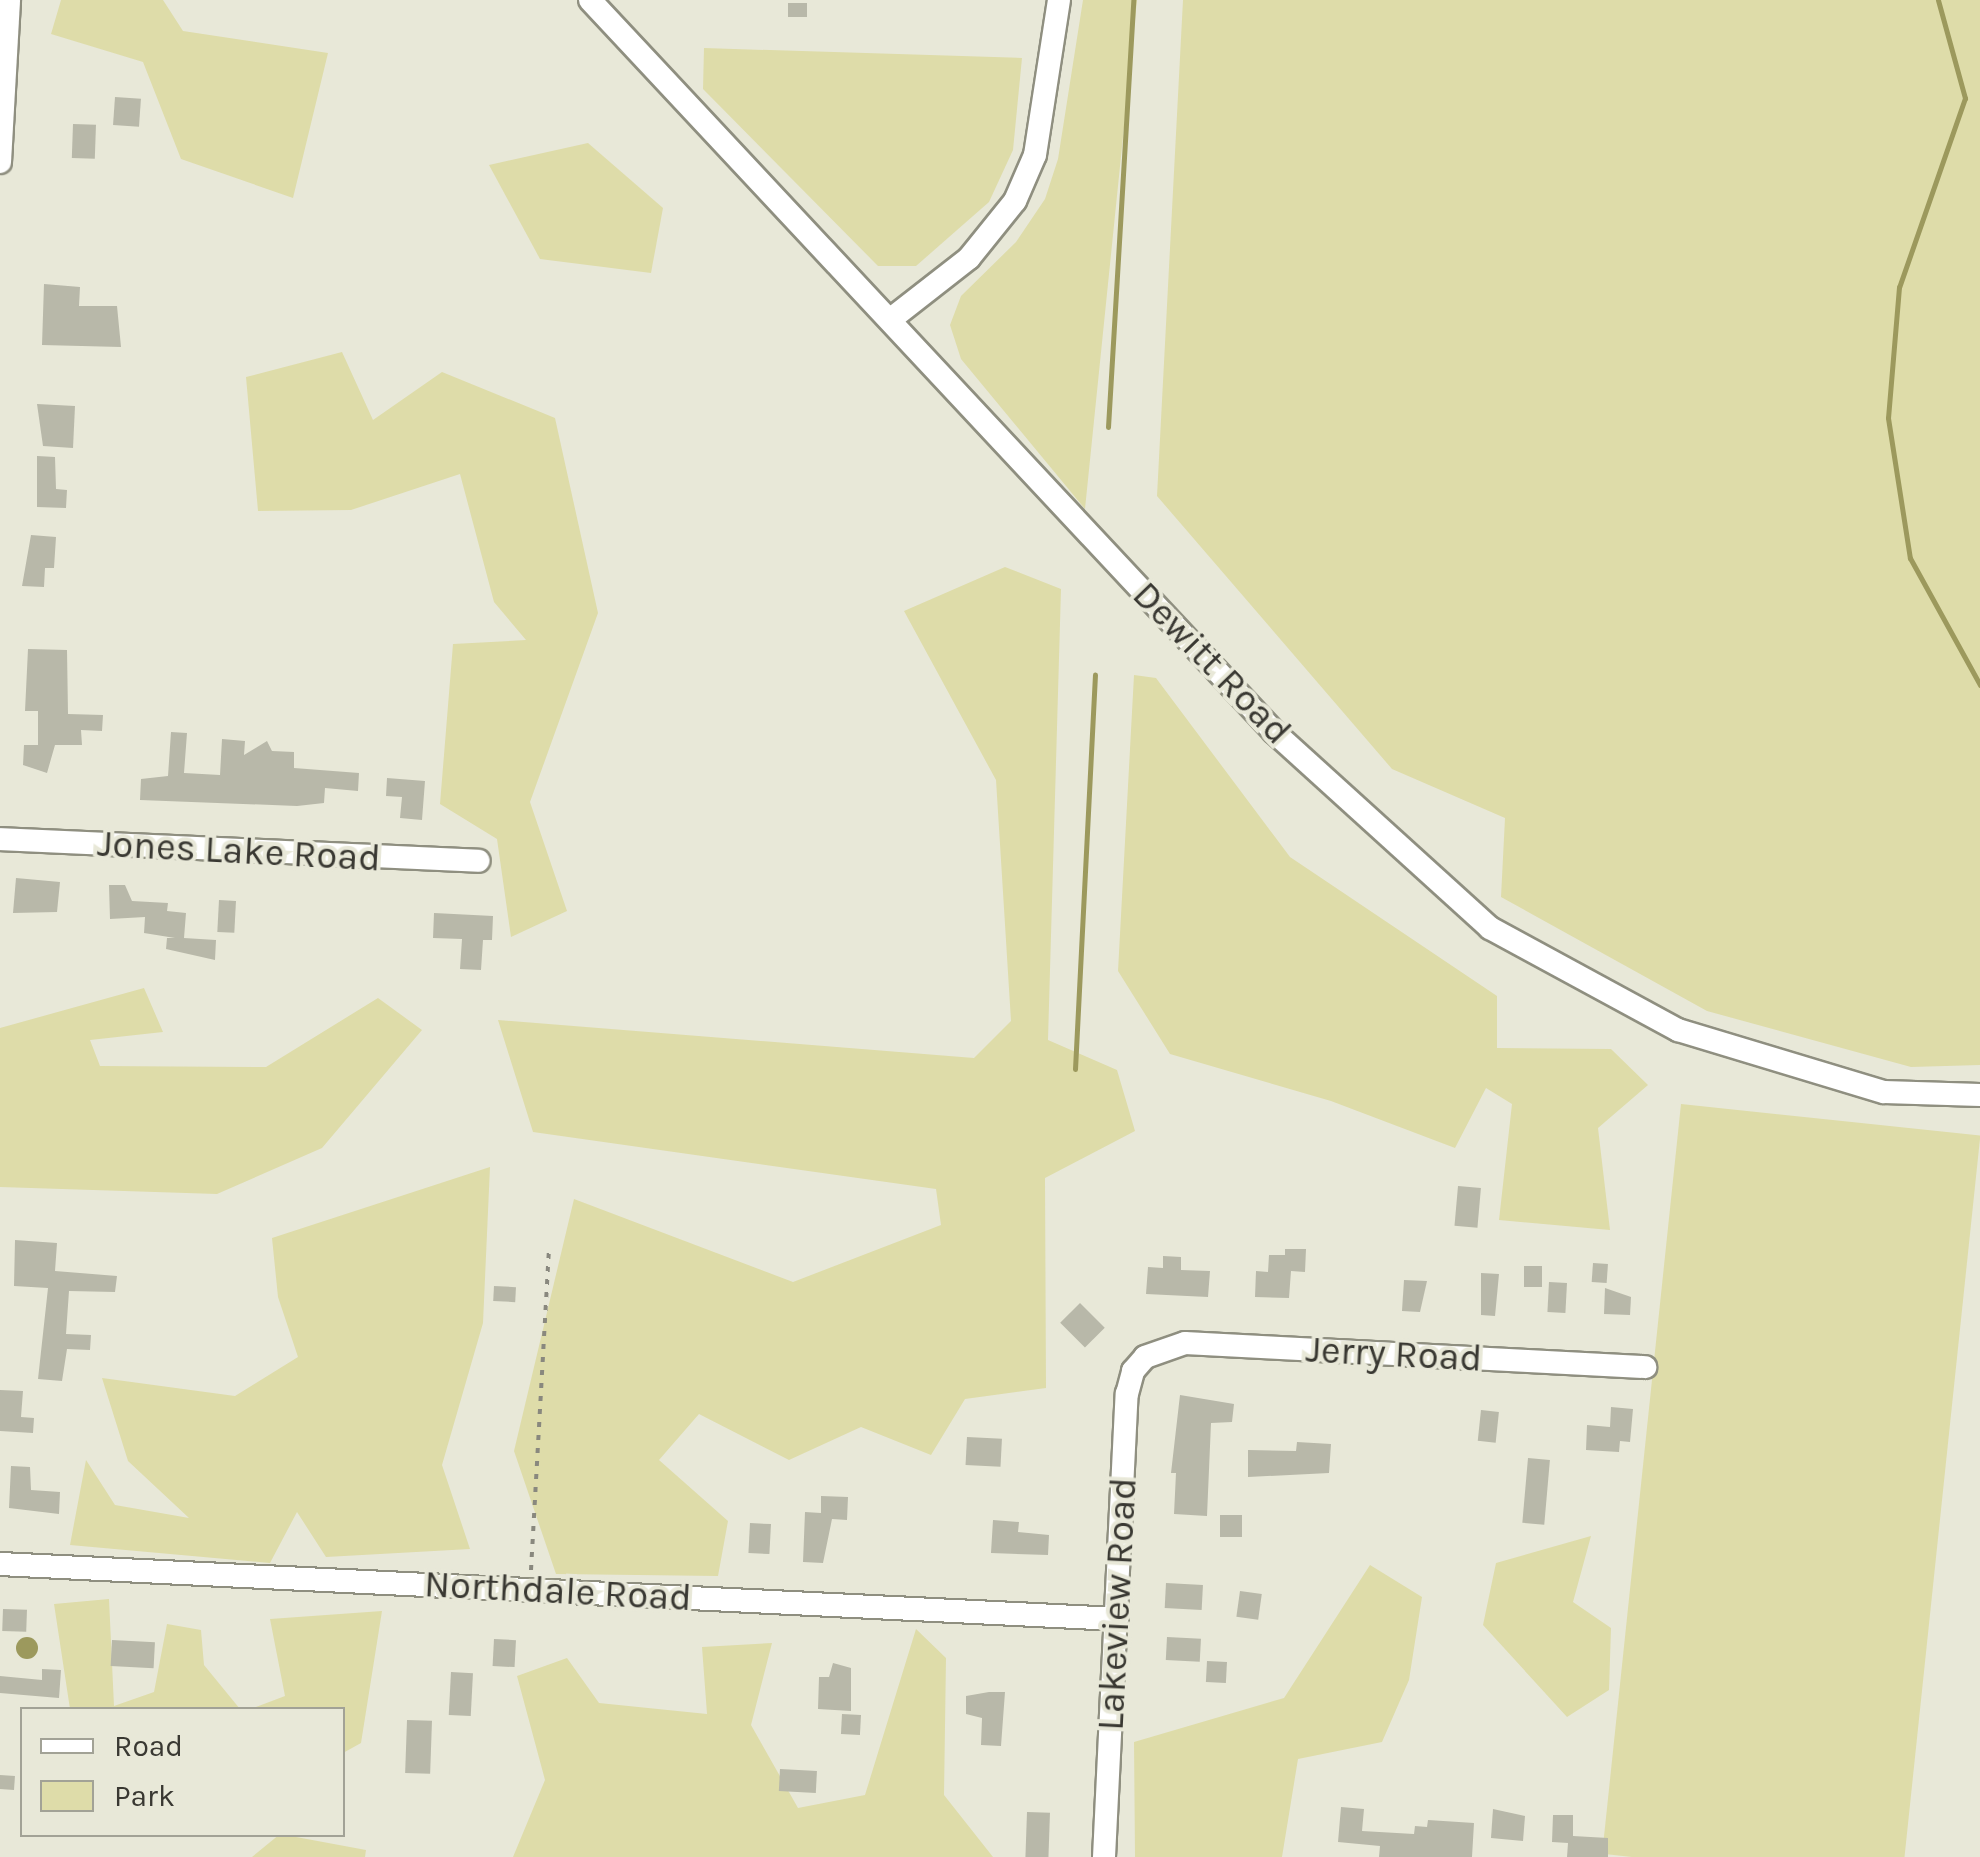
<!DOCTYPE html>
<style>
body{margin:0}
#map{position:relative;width:1980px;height:1857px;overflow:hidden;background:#e8e8d8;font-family:Karla,sans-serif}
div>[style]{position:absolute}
.green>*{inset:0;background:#dedca9;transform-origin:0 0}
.water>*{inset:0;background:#9c995d}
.round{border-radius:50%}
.stream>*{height:5px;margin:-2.5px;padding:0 2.5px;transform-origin:2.5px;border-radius:2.5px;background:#9c995d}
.building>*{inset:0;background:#b8b8a9;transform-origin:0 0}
.path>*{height:4px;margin-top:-2px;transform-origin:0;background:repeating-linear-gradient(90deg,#89887e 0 5px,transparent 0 13px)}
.roads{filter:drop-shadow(2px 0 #8f8f80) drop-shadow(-2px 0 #8f8f80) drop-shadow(0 2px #8f8f80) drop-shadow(0 -2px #8f8f80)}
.minor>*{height:22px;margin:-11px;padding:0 11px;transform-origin:11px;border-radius:11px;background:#fff}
span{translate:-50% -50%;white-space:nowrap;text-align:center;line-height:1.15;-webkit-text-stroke:8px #e8e8d8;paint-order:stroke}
.street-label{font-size:38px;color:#393832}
.legend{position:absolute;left:20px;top:1707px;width:325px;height:130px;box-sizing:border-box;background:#e8e8d8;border:2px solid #a2a296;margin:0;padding:12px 18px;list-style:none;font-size:30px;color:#393832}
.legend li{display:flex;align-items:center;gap:20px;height:50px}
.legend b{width:50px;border:2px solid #a2a296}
</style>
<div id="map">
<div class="green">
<div style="clip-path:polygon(61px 0,163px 0,183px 31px,328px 53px,293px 198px,181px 159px,143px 62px,51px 34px)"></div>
<div style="clip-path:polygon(1083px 0,1137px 0,1085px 509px,961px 359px,950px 325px,961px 296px,1016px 242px,1045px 199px,1058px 159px)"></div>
<div style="clip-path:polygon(1183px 0,1980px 0,1980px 1065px,1911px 1067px,1707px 1011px,1501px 897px,1505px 818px,1392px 769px,1157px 496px)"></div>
<div style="clip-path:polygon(704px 48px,1022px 58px,1013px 150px,989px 202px,916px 266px,878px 266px,703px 89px)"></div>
<div style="clip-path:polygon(588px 143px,663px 208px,651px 273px,540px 259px,489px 165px)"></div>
<div style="clip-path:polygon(342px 352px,373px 420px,442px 372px,555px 418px,598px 613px,530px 802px,567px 911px,511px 937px,497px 839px,440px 804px,453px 644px,526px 640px,494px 602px,460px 474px,351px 510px,258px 511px,246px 377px)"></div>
<div style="clip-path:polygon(1005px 567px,1061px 589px,1048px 1040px,1117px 1070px,1135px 1131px,1045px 1178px,1046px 1388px,965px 1399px,931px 1455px,861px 1427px,789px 1460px,699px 1414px,659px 1460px,728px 1521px,718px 1576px,556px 1574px,514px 1451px,574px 1199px,793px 1282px,941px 1225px,936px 1189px,533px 1132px,498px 1020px,974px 1058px,1011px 1021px,996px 780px,904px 611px)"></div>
<div style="clip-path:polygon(1134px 675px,1156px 678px,1290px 857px,1497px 996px,1497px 1048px,1611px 1049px,1648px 1085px,1598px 1128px,1610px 1230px,1499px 1220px,1512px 1104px,1486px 1088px,1455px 1148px,1331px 1101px,1170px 1054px,1118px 971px)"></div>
<div style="clip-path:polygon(144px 988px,163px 1032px,90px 1040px,100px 1066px,266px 1067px,378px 998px,422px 1030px,322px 1148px,217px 1194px,0 1187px,0 1028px)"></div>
<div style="left:1681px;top:1104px;width:301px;height:754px;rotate:6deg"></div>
<div style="clip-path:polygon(490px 1167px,483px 1323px,442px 1465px,470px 1549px,326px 1557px,297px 1512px,270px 1563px,70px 1545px,86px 1460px,115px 1505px,189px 1518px,128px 1461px,102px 1378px,235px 1396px,298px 1357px,278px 1297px,272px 1238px)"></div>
<div style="clip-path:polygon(1591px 1536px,1573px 1602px,1611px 1628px,1609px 1690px,1567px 1717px,1483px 1625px,1496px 1563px)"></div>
<div style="clip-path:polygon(1370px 1565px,1422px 1597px,1409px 1680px,1382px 1742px,1298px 1759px,1282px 1857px,1135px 1857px,1134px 1742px,1284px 1698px)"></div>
<div style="clip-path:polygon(109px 1599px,114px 1706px,154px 1692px,167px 1624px,201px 1630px,204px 1665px,240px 1709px,70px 1709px,54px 1604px)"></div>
<div style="clip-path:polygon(382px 1611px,361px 1743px,343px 1753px,342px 1710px,251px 1709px,285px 1696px,270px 1619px)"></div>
<div style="clip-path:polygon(916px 1629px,946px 1658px,944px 1795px,993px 1857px,513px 1857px,545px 1780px,517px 1676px,567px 1658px,599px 1703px,707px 1714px,702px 1647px,772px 1643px,751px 1725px,798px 1808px,865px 1795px)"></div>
<div style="clip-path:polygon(280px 1834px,366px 1850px,365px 1857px,252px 1857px)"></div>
</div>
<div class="water">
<div class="round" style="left:16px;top:1637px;width:22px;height:22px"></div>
</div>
<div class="stream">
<div style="left:1938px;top:0;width:102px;rotate:74.6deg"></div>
<div style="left:1965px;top:98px;width:200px;rotate:109.2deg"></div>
<div style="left:1899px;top:287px;width:131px;rotate:94.8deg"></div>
<div style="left:1888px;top:418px;width:142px;rotate:81.1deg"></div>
<div style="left:1910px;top:558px;width:145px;rotate:61.1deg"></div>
<div style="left:1108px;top:427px;width:428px;rotate:-86.6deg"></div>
<div style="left:1075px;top:1069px;width:395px;rotate:-87.1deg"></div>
</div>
<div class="building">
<div style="left:788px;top:3px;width:19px;height:14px"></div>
<div style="left:115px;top:97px;width:26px;height:28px;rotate:4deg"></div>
<div style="left:73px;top:124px;width:23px;height:34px;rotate:2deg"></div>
<div style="clip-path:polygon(44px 284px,80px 287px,79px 306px,117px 306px,121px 347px,42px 345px)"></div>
<div style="clip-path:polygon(37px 404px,75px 406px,73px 448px,43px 446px)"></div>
<div style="clip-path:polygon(37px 456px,55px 457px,56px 489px,67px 490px,66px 508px,37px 507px)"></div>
<div style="clip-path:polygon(31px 535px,56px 537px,54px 568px,45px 568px,44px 587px,22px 586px)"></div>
<div style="clip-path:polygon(28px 649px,67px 650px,68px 714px,103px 715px,102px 731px,81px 730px,82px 745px,55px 745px,47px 773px,23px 765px,24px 745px,38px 745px,38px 711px,25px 711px)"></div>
<div style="clip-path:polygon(171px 732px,187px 733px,184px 773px,220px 775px,222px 739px,245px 741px,244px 755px,267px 741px,272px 751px,294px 752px,294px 768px,359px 773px,358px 791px,325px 788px,324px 803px,297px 806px,140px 800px,141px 779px,168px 776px)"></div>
<div style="clip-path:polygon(387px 778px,425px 781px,422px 820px,400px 818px,402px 797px,386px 796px)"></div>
<div style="clip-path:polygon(16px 878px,60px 882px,57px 912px,13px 913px)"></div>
<div style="clip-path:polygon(109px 885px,125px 885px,132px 901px,168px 903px,167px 911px,186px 913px,184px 938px,216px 940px,215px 960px,166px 949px,167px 938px,175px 938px,144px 933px,145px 917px,110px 919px)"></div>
<div style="left:219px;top:900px;width:17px;height:32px;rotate:3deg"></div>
<div style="clip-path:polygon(434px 913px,493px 916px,492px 940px,483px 940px,481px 970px,460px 969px,462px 939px,433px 938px)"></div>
<div style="left:1458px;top:1186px;width:23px;height:40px;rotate:5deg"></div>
<div style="clip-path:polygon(15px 1240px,57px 1243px,55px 1271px,117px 1276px,115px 1292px,69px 1291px,66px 1334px,91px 1335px,90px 1350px,67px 1349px,62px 1381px,38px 1379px,48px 1288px,14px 1286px)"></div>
<div style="clip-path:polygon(1285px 1249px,1306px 1249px,1305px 1272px,1291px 1271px,1289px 1298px,1255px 1297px,1256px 1271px,1268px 1272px,1269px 1255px,1285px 1255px)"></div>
<div style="clip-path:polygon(1163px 1256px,1181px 1257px,1181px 1270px,1210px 1271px,1208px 1297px,1146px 1294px,1148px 1267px,1163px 1268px)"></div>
<div style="left:1593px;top:1263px;width:15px;height:19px;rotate:4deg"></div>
<div style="left:1524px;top:1266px;width:18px;height:21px"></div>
<div style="clip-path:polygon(1481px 1273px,1499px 1274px,1495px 1316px,1481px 1315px)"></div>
<div style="clip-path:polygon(1404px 1280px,1427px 1281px,1420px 1312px,1402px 1311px)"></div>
<div style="left:1549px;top:1282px;width:18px;height:30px;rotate:3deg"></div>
<div style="left:494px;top:1286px;width:22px;height:15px;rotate:3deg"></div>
<div style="clip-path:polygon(1605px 1288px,1631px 1297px,1630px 1315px,1604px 1314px)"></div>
<div style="left:1080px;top:1303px;width:35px;height:28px;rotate:45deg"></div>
<div style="clip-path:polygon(0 1390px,23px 1391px,21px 1417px,34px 1418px,33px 1433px,0 1431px)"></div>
<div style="clip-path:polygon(1180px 1395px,1234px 1404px,1232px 1422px,1211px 1423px,1207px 1516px,1174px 1514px,1176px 1473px,1171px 1473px)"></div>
<div style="clip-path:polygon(1611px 1407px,1633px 1409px,1630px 1442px,1620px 1441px,1619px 1452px,1586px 1450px,1587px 1425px,1610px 1427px)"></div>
<div style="left:1481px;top:1410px;width:18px;height:31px;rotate:6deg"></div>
<div style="left:967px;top:1437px;width:35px;height:28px;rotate:3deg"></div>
<div style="clip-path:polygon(1297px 1442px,1331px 1444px,1329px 1473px,1248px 1477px,1248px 1450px,1296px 1451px)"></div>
<div style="left:1528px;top:1458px;width:22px;height:65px;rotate:5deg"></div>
<div style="clip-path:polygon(11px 1466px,30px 1467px,31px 1490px,60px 1492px,59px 1514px,9px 1508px)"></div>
<div style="clip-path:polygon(821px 1496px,848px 1497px,847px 1520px,832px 1519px,823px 1563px,803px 1562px,805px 1512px,821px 1513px)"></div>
<div style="left:1220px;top:1515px;width:22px;height:22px"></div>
<div style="clip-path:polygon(993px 1520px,1019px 1522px,1018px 1532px,1049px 1535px,1048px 1555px,991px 1553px)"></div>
<div style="left:750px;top:1523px;width:21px;height:30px;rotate:3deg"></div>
<div style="left:1166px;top:1583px;width:37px;height:25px;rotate:3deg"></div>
<div style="left:1240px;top:1591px;width:22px;height:26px;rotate:8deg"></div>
<div style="left:3px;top:1609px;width:24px;height:22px;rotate:2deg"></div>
<div style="left:1167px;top:1637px;width:34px;height:23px;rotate:3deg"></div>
<div style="left:494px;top:1639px;width:22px;height:27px;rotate:3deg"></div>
<div style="left:112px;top:1640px;width:43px;height:26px;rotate:3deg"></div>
<div style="left:1207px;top:1661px;width:20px;height:21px;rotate:3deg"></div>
<div style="clip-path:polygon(833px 1663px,851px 1668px,851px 1711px,818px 1709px,819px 1677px,829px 1677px)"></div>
<div style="clip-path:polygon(42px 1669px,61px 1670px,59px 1698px,0 1693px,0 1676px,42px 1680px)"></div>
<div style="left:451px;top:1672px;width:22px;height:43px;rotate:3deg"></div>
<div style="clip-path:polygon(989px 1692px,1005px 1692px,1001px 1746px,981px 1745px,982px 1718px,966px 1714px,966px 1696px)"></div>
<div style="left:842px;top:1714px;width:19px;height:20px;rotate:3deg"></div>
<div style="left:407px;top:1720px;width:25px;height:53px;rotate:2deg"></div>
<div style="left:780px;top:1769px;width:37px;height:22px;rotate:3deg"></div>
<div style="left:0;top:1775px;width:15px;height:14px;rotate:4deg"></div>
<div style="clip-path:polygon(1341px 1807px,1364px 1809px,1362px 1831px,1414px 1834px,1415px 1826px,1427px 1827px,1428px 1820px,1474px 1823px,1472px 1857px,1379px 1857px,1380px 1846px,1338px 1842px)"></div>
<div style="clip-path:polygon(1493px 1809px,1525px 1816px,1523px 1841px,1491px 1838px)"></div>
<div style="left:1027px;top:1812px;width:23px;height:45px;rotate:2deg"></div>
<div style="clip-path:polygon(1553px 1815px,1573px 1815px,1573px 1836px,1608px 1838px,1608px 1857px,1567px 1857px,1568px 1843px,1552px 1842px)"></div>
</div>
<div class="path">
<div style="left:531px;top:1570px;width:324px;rotate:-86.8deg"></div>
</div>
<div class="roads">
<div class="minor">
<div style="left:590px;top:0;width:1002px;rotate:46.94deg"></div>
<div style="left:1274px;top:732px;width:292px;rotate:42.2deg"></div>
<div style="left:1490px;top:928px;width:214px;rotate:28.5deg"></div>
<div style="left:1678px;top:1030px;width:215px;rotate:16.8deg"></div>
<div style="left:1884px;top:1092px;width:96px;rotate:1.8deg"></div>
<div style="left:0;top:162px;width:162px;rotate:-86.8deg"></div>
<div style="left:891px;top:319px;width:99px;rotate:-38deg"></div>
<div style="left:969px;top:258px;width:73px;rotate:-51.1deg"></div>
<div style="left:1015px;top:201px;width:50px;rotate:-66.5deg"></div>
<div style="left:1035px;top:155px;width:157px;rotate:-81.2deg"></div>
<div style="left:0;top:839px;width:479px;rotate:2.6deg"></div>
<div style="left:0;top:1564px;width:1118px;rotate:2.82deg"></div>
<div style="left:1104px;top:1857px;width:464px;rotate:-87.2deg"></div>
<div style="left:1127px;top:1394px;width:24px;rotate:-75deg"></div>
<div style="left:1133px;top:1371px;width:18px;rotate:-49deg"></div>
<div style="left:1145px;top:1357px;width:42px;rotate:-19.3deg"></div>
<div style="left:1185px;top:1343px;width:461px;rotate:3deg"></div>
</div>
</div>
<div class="street-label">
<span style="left:1212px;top:663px;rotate:46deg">Dewitt Road</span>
<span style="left:239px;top:851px;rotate:3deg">Jones Lake Road</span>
<span style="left:1394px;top:1354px;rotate:3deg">Jerry Road</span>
<span style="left:558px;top:1591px;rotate:3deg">Northdale Road</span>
<span style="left:1117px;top:1604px;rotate:-87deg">Lakeview Road</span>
</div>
<ul class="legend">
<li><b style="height:12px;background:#fff"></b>Road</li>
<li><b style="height:28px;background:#dedca9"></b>Park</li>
</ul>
</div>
